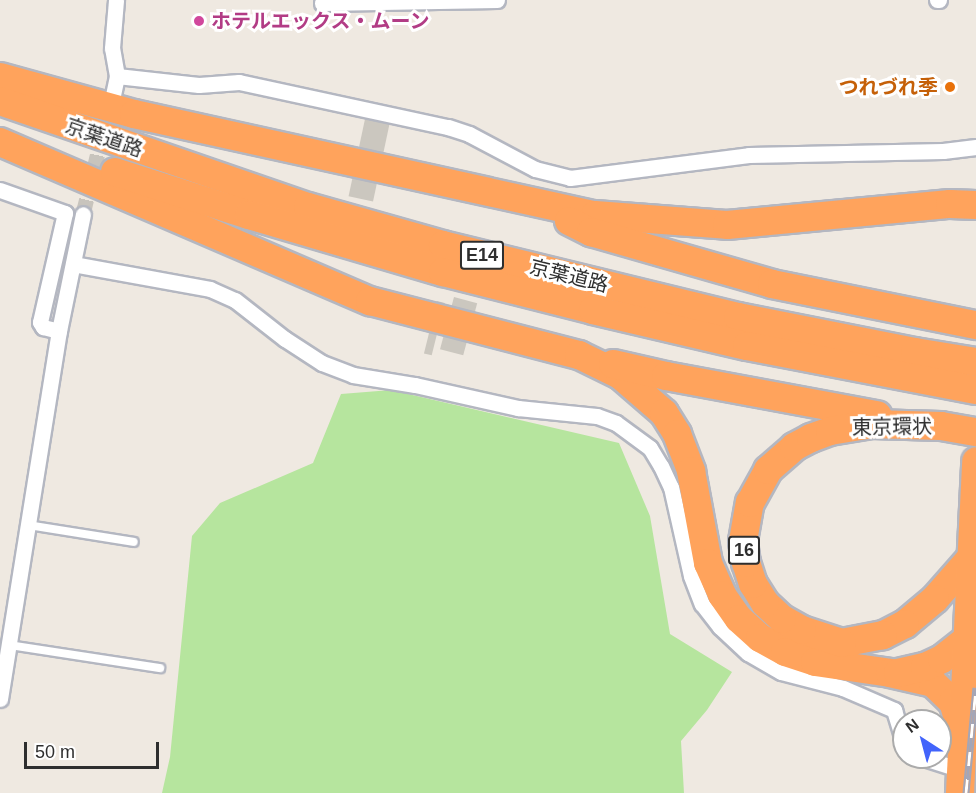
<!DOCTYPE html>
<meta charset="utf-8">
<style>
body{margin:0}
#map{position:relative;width:976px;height:793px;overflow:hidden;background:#efe9e1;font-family:Helvetica,"Noto Sans JP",sans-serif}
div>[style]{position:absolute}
.green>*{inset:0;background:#b6e59e}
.building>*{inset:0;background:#cbc7bf;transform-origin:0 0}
.street-tunnel>*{height:15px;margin-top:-7.5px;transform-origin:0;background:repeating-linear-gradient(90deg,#c8c4bd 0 15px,transparent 0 23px)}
.roads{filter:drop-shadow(2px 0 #b4b7c1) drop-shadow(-2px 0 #b4b7c1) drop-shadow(0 2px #b4b7c1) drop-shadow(0 -2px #b4b7c1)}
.lane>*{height:8px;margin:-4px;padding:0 4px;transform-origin:4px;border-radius:4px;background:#fff}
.street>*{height:15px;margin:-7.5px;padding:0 7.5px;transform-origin:7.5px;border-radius:7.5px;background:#fff}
.highway>*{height:28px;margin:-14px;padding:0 14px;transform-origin:14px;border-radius:14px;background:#ffa35c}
.rail>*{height:7px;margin-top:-3.5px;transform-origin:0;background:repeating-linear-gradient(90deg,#fff 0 14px,#a3a6b8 0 28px);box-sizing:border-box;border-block:2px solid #a3a6b8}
.dots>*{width:16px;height:16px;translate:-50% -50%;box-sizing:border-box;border:3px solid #fff;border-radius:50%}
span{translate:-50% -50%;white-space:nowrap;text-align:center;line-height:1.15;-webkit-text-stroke:6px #fff;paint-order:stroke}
.shield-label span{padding:2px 4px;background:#fff;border:2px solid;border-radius:4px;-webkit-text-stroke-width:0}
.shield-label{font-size:18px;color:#2e2e2e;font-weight:700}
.hotel-label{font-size:20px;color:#b23c85;font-weight:700}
.left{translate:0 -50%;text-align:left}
.food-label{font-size:20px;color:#c56008;font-weight:700}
.right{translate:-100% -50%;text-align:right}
.street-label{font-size:20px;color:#2e2e2e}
.north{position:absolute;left:892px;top:709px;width:60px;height:60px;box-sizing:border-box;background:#fff;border:2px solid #ababab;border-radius:50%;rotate:324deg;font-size:16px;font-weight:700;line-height:24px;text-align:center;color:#2e2e2e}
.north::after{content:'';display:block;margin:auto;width:21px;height:27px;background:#4264fb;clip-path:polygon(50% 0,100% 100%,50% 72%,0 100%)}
.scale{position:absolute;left:24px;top:742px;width:135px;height:27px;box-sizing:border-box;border:3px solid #2e2e2e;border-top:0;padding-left:8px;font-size:18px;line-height:21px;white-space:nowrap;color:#2e2e2e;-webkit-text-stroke:4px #fff;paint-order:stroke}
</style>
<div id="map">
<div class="green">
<div style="clip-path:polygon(391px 390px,619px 443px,650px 516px,670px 634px,732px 672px,707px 710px,681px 741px,684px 793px,162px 793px,170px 757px,192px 536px,220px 503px,313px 463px,341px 394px)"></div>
</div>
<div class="building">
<div style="left:365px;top:119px;width:25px;height:79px;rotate:12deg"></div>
<div style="left:454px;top:297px;width:24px;height:54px;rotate:15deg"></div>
<div style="left:437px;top:301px;width:8px;height:54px;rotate:14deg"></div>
</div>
<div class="street-tunnel">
<div style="left:83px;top:214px;width:84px;rotate:-76.3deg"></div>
</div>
<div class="roads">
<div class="lane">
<div style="left:28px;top:525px;width:107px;rotate:9.1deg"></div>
<div style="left:9px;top:645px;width:153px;rotate:8.7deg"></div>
</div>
<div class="street">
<div style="left:937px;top:0;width:2px"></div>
<div style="left:322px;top:3px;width:175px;rotate:-1deg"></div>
<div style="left:117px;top:76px;width:82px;rotate:6.3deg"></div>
<div style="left:199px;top:85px;width:40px;rotate:-4.3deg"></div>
<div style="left:239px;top:82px;width:214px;rotate:12.2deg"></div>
<div style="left:448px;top:127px;width:22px;rotate:18deg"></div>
<div style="left:469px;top:134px;width:75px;rotate:27.9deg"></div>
<div style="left:535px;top:169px;width:36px;rotate:14deg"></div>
<div style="left:570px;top:178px;width:180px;rotate:-7.3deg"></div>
<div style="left:749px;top:155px;width:194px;rotate:-1.2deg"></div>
<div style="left:943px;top:151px;width:33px;rotate:-7deg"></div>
<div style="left:113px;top:95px;width:19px;rotate:-78deg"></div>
<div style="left:117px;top:76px;width:28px;rotate:-100deg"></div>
<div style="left:112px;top:48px;width:48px;rotate:-85.2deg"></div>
<div style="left:0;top:190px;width:69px;rotate:19.5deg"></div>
<div style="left:65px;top:213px;width:112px;rotate:102.9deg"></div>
<div style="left:40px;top:322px;width:6px;rotate:59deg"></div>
<div style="left:43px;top:327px;width:16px;rotate:14deg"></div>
<div style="left:73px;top:264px;width:139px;rotate:10.3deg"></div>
<div style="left:210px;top:289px;width:27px;rotate:24deg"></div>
<div style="left:235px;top:300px;width:63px;rotate:38deg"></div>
<div style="left:285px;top:339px;width:44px;rotate:33deg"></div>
<div style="left:322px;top:363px;width:33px;rotate:21deg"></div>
<div style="left:353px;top:375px;width:63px;rotate:9.2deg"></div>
<div style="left:415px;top:385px;width:106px;rotate:12.6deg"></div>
<div style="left:518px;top:408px;width:79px;rotate:5.8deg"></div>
<div style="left:597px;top:416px;width:20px;rotate:20deg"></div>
<div style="left:616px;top:423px;width:42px;rotate:36.3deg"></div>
<div style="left:650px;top:448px;width:21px;rotate:59deg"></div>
<div style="left:661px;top:466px;width:23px;rotate:65deg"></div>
<div style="left:671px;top:487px;width:91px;rotate:77.3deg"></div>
<div style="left:691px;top:576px;width:30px;rotate:69deg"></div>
<div style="left:702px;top:604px;width:29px;rotate:52deg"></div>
<div style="left:720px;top:627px;width:38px;rotate:43deg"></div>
<div style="left:748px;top:653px;width:38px;rotate:30deg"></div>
<div style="left:781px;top:672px;width:64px;rotate:14.5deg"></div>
<div style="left:843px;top:688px;width:56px;rotate:23.3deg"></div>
<div style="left:894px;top:710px;width:34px;rotate:73deg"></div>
<div style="left:0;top:699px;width:373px;rotate:-80.9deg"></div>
<div style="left:59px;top:331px;width:119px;rotate:-78.4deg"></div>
<div style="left:921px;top:757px;width:42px;rotate:18deg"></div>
</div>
<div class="highway">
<div style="left:0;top:77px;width:139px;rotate:15.4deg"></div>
<div style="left:134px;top:114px;width:472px;rotate:12.4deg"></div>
<div style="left:595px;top:215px;width:132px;rotate:4.3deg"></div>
<div style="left:727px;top:225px;width:224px;rotate:-5.4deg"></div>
<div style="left:950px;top:204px;width:26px;rotate:2deg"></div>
<div style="left:0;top:101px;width:326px;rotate:19deg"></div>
<div style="left:308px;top:207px;width:140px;rotate:15.7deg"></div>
<div style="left:443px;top:245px;width:304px;rotate:13.7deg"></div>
<div style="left:738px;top:317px;width:180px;rotate:11.2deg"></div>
<div style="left:915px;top:352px;width:62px;rotate:9.3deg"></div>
<div style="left:0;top:142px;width:403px;rotate:23.3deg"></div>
<div style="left:370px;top:301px;width:216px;rotate:14.5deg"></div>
<div style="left:579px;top:355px;width:46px;rotate:26deg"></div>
<div style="left:620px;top:375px;width:58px;rotate:40.8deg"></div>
<div style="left:664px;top:413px;width:25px;rotate:58deg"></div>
<div style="left:677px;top:434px;width:40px;rotate:69deg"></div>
<div style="left:691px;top:471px;width:94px;rotate:79.5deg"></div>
<div style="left:708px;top:563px;width:35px;rotate:66deg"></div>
<div style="left:722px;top:595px;width:29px;rotate:55deg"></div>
<div style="left:739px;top:619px;width:28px;rotate:42deg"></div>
<div style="left:760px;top:638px;width:29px;rotate:29deg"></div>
<div style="left:785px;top:652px;width:32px;rotate:18deg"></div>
<div style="left:815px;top:662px;width:76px;rotate:8.3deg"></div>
<div style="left:890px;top:673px;width:44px;rotate:13.1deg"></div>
<div style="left:933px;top:683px;width:28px;rotate:44deg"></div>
<div style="left:953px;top:702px;width:34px;rotate:73deg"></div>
<div style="left:115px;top:172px;width:141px;rotate:17.8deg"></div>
<div style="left:249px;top:215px;width:202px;rotate:16.4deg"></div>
<div style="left:443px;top:272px;width:155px;rotate:14.2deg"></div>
<div style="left:593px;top:310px;width:158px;rotate:13.2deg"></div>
<div style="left:747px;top:346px;width:233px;rotate:10.9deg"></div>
<div style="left:569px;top:221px;width:25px;rotate:27deg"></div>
<div style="left:591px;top:232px;width:188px;rotate:16deg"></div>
<div style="left:772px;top:284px;width:208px;rotate:11.4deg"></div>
<div style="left:613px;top:364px;width:54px;rotate:12.8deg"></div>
<div style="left:666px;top:376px;width:215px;rotate:10.5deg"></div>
<div style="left:971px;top:558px;width:55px;rotate:131.3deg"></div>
<div style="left:935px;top:599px;width:39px;rotate:140deg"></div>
<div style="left:905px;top:624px;width:25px;rotate:153deg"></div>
<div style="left:883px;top:635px;width:42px;rotate:169deg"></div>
<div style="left:842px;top:643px;width:42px;rotate:-162deg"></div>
<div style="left:802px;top:630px;width:23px;rotate:-151deg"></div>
<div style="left:782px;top:619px;width:23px;rotate:-137deg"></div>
<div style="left:765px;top:603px;width:22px;rotate:-122deg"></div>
<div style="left:753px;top:584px;width:22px;rotate:-108deg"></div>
<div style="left:746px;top:563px;width:22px;rotate:-98deg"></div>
<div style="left:743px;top:541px;width:39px;rotate:-80deg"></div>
<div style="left:750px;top:503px;width:38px;rotate:-61deg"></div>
<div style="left:768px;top:470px;width:35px;rotate:-41deg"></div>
<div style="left:794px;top:447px;width:19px;rotate:-28deg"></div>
<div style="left:811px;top:438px;width:20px;rotate:-20deg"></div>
<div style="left:830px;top:431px;width:43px;rotate:-9.5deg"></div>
<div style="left:872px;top:424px;width:69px;rotate:1.7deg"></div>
<div style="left:941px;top:426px;width:36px;rotate:10deg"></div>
<div style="left:898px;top:673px;width:28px;rotate:-13deg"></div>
<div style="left:925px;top:667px;width:19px;rotate:-25deg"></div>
<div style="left:942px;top:659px;width:42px;rotate:-38.2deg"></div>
<div style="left:960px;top:793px;width:332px;rotate:-87.2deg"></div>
</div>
</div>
<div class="rail">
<div style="left:966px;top:793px;width:106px;rotate:-84.6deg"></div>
</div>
<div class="dots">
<div style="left:199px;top:21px;background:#d1479c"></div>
<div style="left:950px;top:87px;background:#e8710a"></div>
</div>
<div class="shield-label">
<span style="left:482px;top:255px">E14</span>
<span style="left:744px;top:550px">16</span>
</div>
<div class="hotel-label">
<span class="left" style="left:211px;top:21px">ホテルエックス・ムーン</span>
</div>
<div class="food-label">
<span class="right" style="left:938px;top:87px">つれづれ季</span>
</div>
<div class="street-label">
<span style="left:104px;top:138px;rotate:19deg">京葉道路</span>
<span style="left:569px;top:276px;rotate:14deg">京葉道路</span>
<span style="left:892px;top:427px;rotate:-1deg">東京環状</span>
</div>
<div class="north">N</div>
<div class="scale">50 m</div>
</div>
